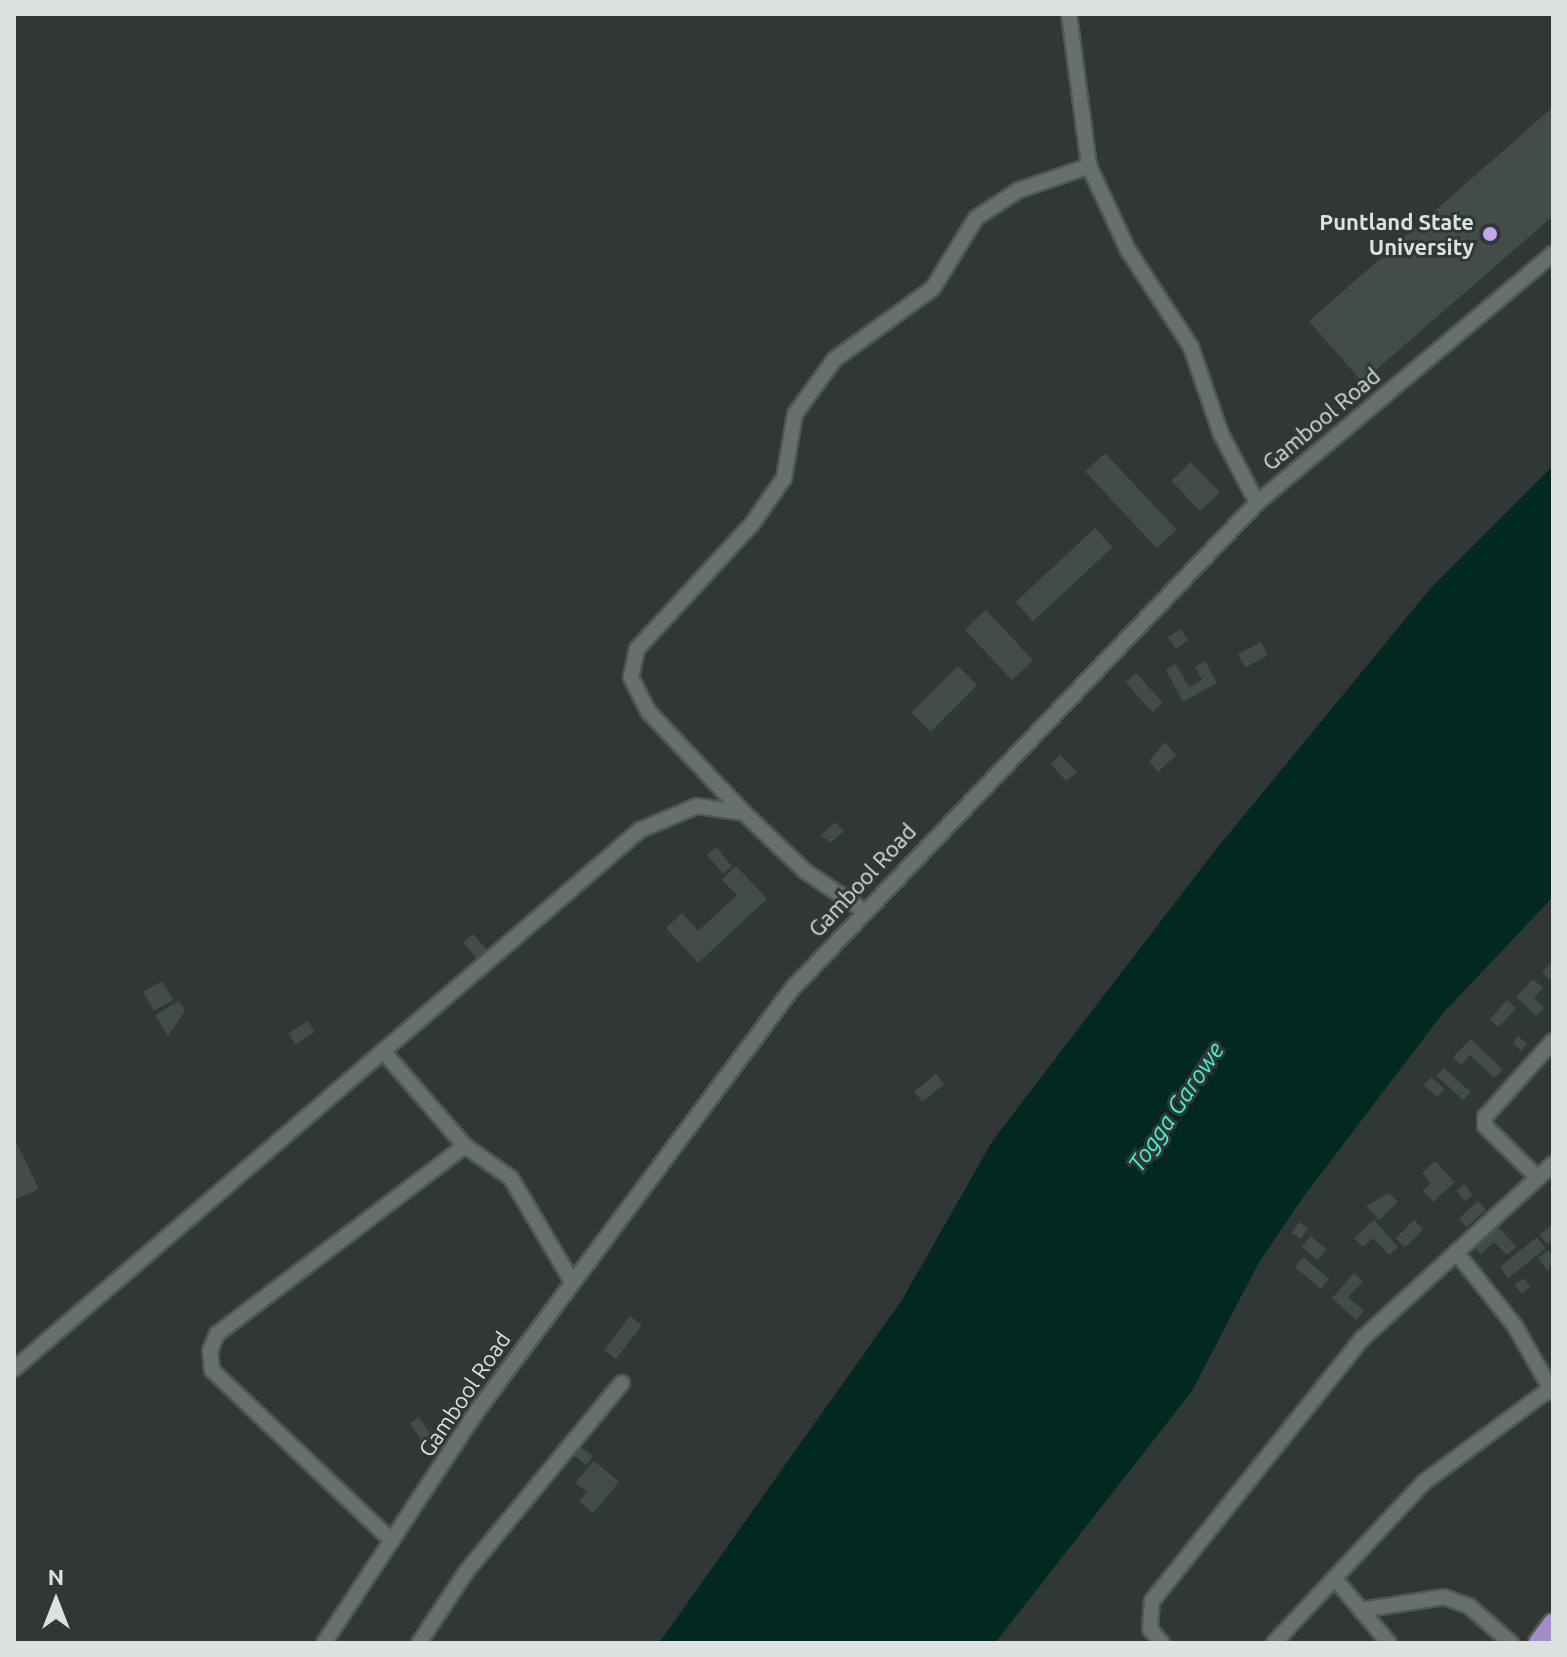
<!DOCTYPE html>
<style>
body{margin:0}
#map{position:relative;width:1567px;height:1657px;overflow:hidden;background:#303735;font-family:Ubuntu,sans-serif}
div>[style]{position:absolute}
.water>*{inset:0;background:#012922}
.building>*{inset:0;background:#444c4a;transform-origin:0 0}
.roads{filter:drop-shadow(2px 0 #4f5654) drop-shadow(-2px 0 #4f5654) drop-shadow(0 2px #4f5654) drop-shadow(0 -2px #4f5654)}
.street>*{height:14px;margin:-7px;padding:0 7px;transform-origin:7px;border-radius:7px;background:#68706e}
.primary>*{height:20px;margin:-10px;padding:0 10px;transform-origin:10px;border-radius:10px;background:#a18dc3}
.dots>*{width:22px;height:22px;translate:-50% -50%;box-sizing:border-box;border:4px solid #303735;border-radius:50%}
span{translate:-50% -50%;white-space:nowrap;text-align:center;line-height:1.15;-webkit-text-stroke:6px #303735;paint-order:stroke}
.poi-label{font-size:22px;color:#dde2e0;font-weight:700}
.right{translate:-100% -50%;text-align:right}
.street-label{font-size:22px;color:#dde2e0}
.water-label{font-size:24px;color:#44f1d1;font-style:italic}
.frame{position:absolute;inset:0;border:16px solid #dde2e0;pointer-events:none}
.north{position:absolute;left:16px;top:1561px;width:80px;height:80px;-webkit-text-stroke:6px #303735;paint-order:stroke;rotate:0deg;font-size:22px;font-weight:700;line-height:32px;text-align:center;color:#dde2e0}
.north::after{content:'';display:block;margin:auto;width:28px;height:36px;background:#dde2e0;clip-path:polygon(50% 0,100% 100%,50% 72%,0 100%)}
</style>
<div id="map">
<div class="water">
<div style="clip-path:polygon(1553px 466px,1553px 897px,1443px 1013px,1304px 1196px,1258px 1264px,1192px 1391px,995px 1643px,659px 1643px,902px 1300px,993px 1140px,1213px 853px,1430px 589px)"></div>
</div>
<div class="building">
<div style="clip-path:polygon(1553px 107px,1553px 216px,1362px 382px,1309px 321px)"></div>
<div style="left:1105px;top:453px;width:105px;height:27px;rotate:47deg"></div>
<div style="left:1191px;top:462px;width:42px;height:27px;rotate:47deg"></div>
<div style="left:1095px;top:528px;width:26px;height:109px;rotate:47deg"></div>
<div style="left:986px;top:610px;width:69px;height:29px;rotate:47deg"></div>
<div style="left:1180px;top:629px;width:14px;height:15px;rotate:54deg"></div>
<div style="left:1261px;top:642px;width:15px;height:26px;rotate:62deg"></div>
<div style="clip-path:polygon(1205px 661px,1217px 683px,1183px 702px,1166px 670px,1176px 664px,1189px 687px,1202px 680px,1195px 667px)"></div>
<div style="left:958px;top:666px;width:27px;height:66px;rotate:45deg"></div>
<div style="left:1136px;top:673px;width:40px;height:14px;rotate:48deg"></div>
<div style="clip-path:polygon(1165px 742px,1176px 755px,1158px 772px,1149px 761px)"></div>
<div style="clip-path:polygon(1060px 755px,1077px 772px,1066px 781px,1051px 764px)"></div>
<div style="clip-path:polygon(835px 822px,844px 831px,830px 843px,821px 835px)"></div>
<div style="left:716px;top:847px;width:25px;height:12px;rotate:50deg"></div>
<div style="clip-path:polygon(736px 866px,767px 899px,698px 963px,666px 928px,682px 913px,698px 931px,737px 895px,722px 880px)"></div>
<div style="left:473px;top:934px;width:23px;height:13px;rotate:49deg"></div>
<div style="clip-path:polygon(1553px 961px,1553px 975px,1549px 979px,1542px 972px)"></div>
<div style="clip-path:polygon(1533px 979px,1543px 988px,1534px 998px,1544px 1008px,1536px 1016px,1516px 997px)"></div>
<div style="left:162px;top:981px;width:22px;height:22px;rotate:60deg"></div>
<div style="left:1507px;top:1000px;width:12px;height:26px;rotate:42deg"></div>
<div style="clip-path:polygon(179px 1001px,185px 1011px,168px 1036px,155px 1015px)"></div>
<div style="left:308px;top:1021px;width:13px;height:23px;rotate:58deg"></div>
<div style="clip-path:polygon(1518px 1036px,1527px 1044px,1521px 1051px,1513px 1043px)"></div>
<div style="clip-path:polygon(1471px 1039px,1503px 1070px,1494px 1078px,1470px 1055px,1461px 1065px,1453px 1057px)"></div>
<div style="left:1444px;top:1068px;width:36px;height:11px;rotate:42deg"></div>
<div style="left:936px;top:1074px;width:13px;height:28px;rotate:51deg"></div>
<div style="left:1431px;top:1077px;width:18px;height:11px;rotate:41deg"></div>
<div style="clip-path:polygon(14px 1138px,39px 1189px,14px 1200px)"></div>
<div style="clip-path:polygon(1435px 1161px,1455px 1182px,1433px 1202px,1423px 1191px,1431px 1183px,1422px 1173px)"></div>
<div style="left:1464px;top:1184px;width:14px;height:10px;rotate:51deg"></div>
<div style="clip-path:polygon(1389px 1193px,1398px 1202px,1379px 1220px,1366px 1206px)"></div>
<div style="left:1478px;top:1201px;width:12px;height:26px;rotate:48deg"></div>
<div style="clip-path:polygon(1374px 1220px,1398px 1247px,1389px 1255px,1373px 1238px,1363px 1247px,1354px 1238px)"></div>
<div style="left:1414px;top:1220px;width:13px;height:26px;rotate:45deg"></div>
<div style="left:1299px;top:1222px;width:11px;height:13px;rotate:34deg"></div>
<div style="clip-path:polygon(1496px 1224px,1516px 1247px,1507px 1255px,1494px 1242px,1481px 1254px,1473px 1245px)"></div>
<div style="clip-path:polygon(1553px 1224px,1553px 1239px,1547px 1244px,1539px 1235px)"></div>
<div style="left:1311px;top:1236px;width:21px;height:14px;rotate:41deg"></div>
<div style="left:1537px;top:1237px;width:14px;height:48px;rotate:51deg"></div>
<div style="clip-path:polygon(1548px 1250px,1553px 1256px,1548px 1271px,1538px 1258px)"></div>
<div style="left:1303px;top:1257px;width:34px;height:13px;rotate:40deg"></div>
<div style="clip-path:polygon(1354px 1273px,1363px 1281px,1348px 1297px,1364px 1311px,1356px 1320px,1332px 1298px)"></div>
<div style="left:1523px;top:1278px;width:11px;height:11px;rotate:49deg"></div>
<div style="left:630px;top:1316px;width:15px;height:43px;rotate:37deg"></div>
<div style="left:419px;top:1417px;width:27px;height:11px;rotate:56deg"></div>
<div style="left:579px;top:1446px;width:17px;height:11px;rotate:36deg"></div>
<div style="clip-path:polygon(594px 1461px,619px 1482px,593px 1513px,579px 1501px,587px 1492px,575px 1483px)"></div>
</div>
<div class="roads">
<div class="street">
<div style="left:1069px;top:14px;width:153px;rotate:82.5deg"></div>
<div style="left:1089px;top:166px;width:93px;rotate:65.1deg"></div>
<div style="left:1128px;top:250px;width:116px;rotate:57deg"></div>
<div style="left:1191px;top:347px;width:92px;rotate:71deg"></div>
<div style="left:1221px;top:434px;width:78px;rotate:62.4deg"></div>
<div style="left:744px;top:813px;width:140px;rotate:-133.3deg"></div>
<div style="left:648px;top:711px;width:38px;rotate:-117deg"></div>
<div style="left:631px;top:677px;width:29px;rotate:-78deg"></div>
<div style="left:637px;top:649px;width:170px;rotate:-47.4deg"></div>
<div style="left:752px;top:524px;width:56px;rotate:-55.2deg"></div>
<div style="left:784px;top:478px;width:65px;rotate:-80.2deg"></div>
<div style="left:795px;top:414px;width:68px;rotate:-54deg"></div>
<div style="left:835px;top:359px;width:121px;rotate:-35.9deg"></div>
<div style="left:933px;top:288px;width:82px;rotate:-58.4deg"></div>
<div style="left:976px;top:218px;width:51px;rotate:-33.1deg"></div>
<div style="left:1019px;top:190px;width:74px;rotate:-18.9deg"></div>
<div style="left:383px;top:1051px;width:125px;rotate:49.2deg"></div>
<div style="left:465px;top:1146px;width:56px;rotate:34.8deg"></div>
<div style="left:511px;top:1178px;width:118px;rotate:59.5deg"></div>
<div style="left:1538px;top:1178px;width:74px;rotate:-135.5deg"></div>
<div style="left:1485px;top:1126px;width:9px;rotate:-90deg"></div>
<div style="left:1485px;top:1117px;width:102px;rotate:-48.2deg"></div>
<div style="left:1456px;top:1252px;width:95px;rotate:51.4deg"></div>
<div style="left:1515px;top:1326px;width:77px;rotate:60.4deg"></div>
<div style="left:14px;top:1369px;width:826px;rotate:-40.73deg"></div>
<div style="left:640px;top:830px;width:62px;rotate:-22.8deg"></div>
<div style="left:697px;top:806px;width:48px;rotate:8.5deg"></div>
<div style="left:744px;top:813px;width:84px;rotate:43.6deg"></div>
<div style="left:805px;top:871px;width:71px;rotate:34.1deg"></div>
<div style="left:392px;top:1541px;width:248px;rotate:-136.5deg"></div>
<div style="left:212px;top:1370px;width:19px;rotate:-96deg"></div>
<div style="left:210px;top:1351px;width:18px;rotate:-68deg"></div>
<div style="left:217px;top:1334px;width:311px;rotate:-37.2deg"></div>
<div style="left:1335px;top:1579px;width:84px;rotate:49.8deg"></div>
<div style="left:1361px;top:1610px;width:84px;rotate:-8.9deg"></div>
<div style="left:1444px;top:1597px;width:27px;rotate:20deg"></div>
<div style="left:1469px;top:1606px;width:56px;rotate:41.4deg"></div>
<div style="left:324px;top:1643px;width:278px;rotate:-56.6deg"></div>
<div style="left:477px;top:1411px;width:527px;rotate:-53.26deg"></div>
<div style="left:792px;top:989px;width:673px;rotate:-46.27deg"></div>
<div style="left:1257px;top:503px;width:387px;rotate:-40.1deg"></div>
<div style="left:419px;top:1643px;width:85px;rotate:-56.5deg"></div>
<div style="left:466px;top:1572px;width:245px;rotate:-50.5deg"></div>
<div style="left:1162px;top:1643px;width:18px;rotate:-131deg"></div>
<div style="left:1150px;top:1629px;width:28px;rotate:-86deg"></div>
<div style="left:1152px;top:1601px;width:337px;rotate:-51.3deg"></div>
<div style="left:1363px;top:1338px;width:258px;rotate:-42.5deg"></div>
<div style="left:1274px;top:1643px;width:219px;rotate:-47deg"></div>
<div style="left:1423px;top:1483px;width:156px;rotate:-36.6deg"></div>
</div>
<div class="primary">
<div style="left:1539px;top:1643px;width:24px;rotate:-54deg"></div>
</div>
</div>
<div class="dots">
<div style="left:1490px;top:234px;background:#c5a6f0"></div>
</div>
<div class="poi-label">
<span class="right" style="left:1474px;top:234px">Puntland State<br>University</span>
</div>
<div class="street-label">
<span style="left:1321px;top:419px;rotate:-40deg">Gambool Road</span>
<span style="left:862px;top:880px;rotate:-47deg">Gambool Road</span>
<span style="left:464px;top:1394px;rotate:-56deg">Gambool Road</span>
</div>
<div class="water-label">
<span style="left:1176px;top:1107px;rotate:-56deg">Togga Garowe</span>
</div>
<div class="frame"></div>
<div class="north">N</div>
</div>
